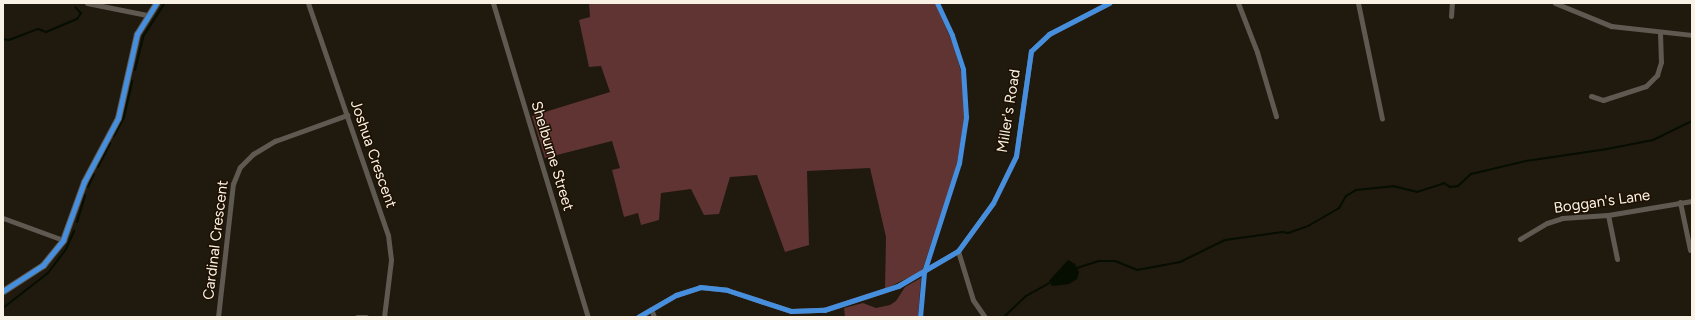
<!DOCTYPE html>
<style>
body{margin:0}
#map{position:relative;width:1695px;height:320px;overflow:hidden;background:#20190e;font-family:Figtree,sans-serif}
div>[style]{position:absolute}
.forest>*{inset:0;background:#5f3432}
.water>*{inset:0;background:#050e01}
.stream>*{height:2px;margin:-1px;padding:0 1px;transform-origin:1px;border-radius:1px;background:#050e01}
.street>*{height:5px;margin:-2.5px;padding:0 2.5px;transform-origin:2.5px;border-radius:2.5px;background:#5f5951}
.secondary>*{height:7px;margin:-3.5px;padding:0 3.5px;transform-origin:3.5px;border-radius:3.5px;background:#5f5951}
.cycleway>*{height:5px;margin:-2.5px;padding:0 2.5px;transform-origin:2.5px;border-radius:2.5px;background:#468fdf}
span{translate:-50% -50%;white-space:nowrap;text-align:center;line-height:1.15;-webkit-text-stroke:3px #1e1101;paint-order:stroke}
.street-label{font-size:15px;color:#faf1e5}
.frame{position:absolute;inset:0;border:4px solid #faf1e5;pointer-events:none}
</style>
<div id="map">
<div class="forest">
<div style="clip-path:polygon(589px 3px,935px 3px,953px 44px,964px 82px,965px 114px,956px 169px,922px 271px,885px 289px,886px 237px,870px 168px,807px 171px,809px 245px,785px 252px,757px 175px,730px 177px,719px 214px,704px 215px,691px 189px,661px 193px,659px 220px,641px 225px,638px 213px,624px 217px,612px 170px,620px 168px,612px 141px,545px 158px,532px 116px,610px 92px,601px 66px,589px 67px,579px 20px,590px 17px)"></div>
<div style="clip-path:polygon(921px 278px,918px 317px,845px 317px,844px 308px,863px 303px,876px 308px,890px 305px,896px 301px,905px 287px)"></div>
</div>
<div class="water">
<div style="clip-path:polygon(1068px 260px,1075px 264px,1079px 272px,1077px 279px,1069px 284px,1052px 286px,1049px 281px)"></div>
</div>
<div class="stream">
<div style="left:3px;top:39px;width:6px;rotate:9deg"></div>
<div style="left:9px;top:40px;width:31px;rotate:-21deg"></div>
<div style="left:38px;top:29px;width:9px;rotate:21deg"></div>
<div style="left:46px;top:32px;width:34px;rotate:-23deg"></div>
<div style="left:77px;top:19px;width:7px;rotate:-56deg"></div>
<div style="left:81px;top:13px;width:8px;rotate:-135deg"></div>
<div style="left:135px;top:70px;width:36px;rotate:-76deg"></div>
<div style="left:144px;top:35px;width:38px;rotate:-57deg"></div>
<div style="left:114px;top:136px;width:21px;rotate:-62deg"></div>
<div style="left:124px;top:117px;width:37px;rotate:-77deg"></div>
<div style="left:98px;top:167px;width:27px;rotate:-63deg"></div>
<div style="left:88px;top:187px;width:14px;rotate:-65deg"></div>
<div style="left:77px;top:222px;width:28px;rotate:-73deg"></div>
<div style="left:1077px;top:268px;width:22px;rotate:-18deg"></div>
<div style="left:1098px;top:261px;width:17px"></div>
<div style="left:1115px;top:261px;width:24px;rotate:22deg"></div>
<div style="left:1137px;top:270px;width:44px;rotate:-10.5deg"></div>
<div style="left:1180px;top:262px;width:50px;rotate:-26.1deg"></div>
<div style="left:1225px;top:240px;width:58px;rotate:-8deg"></div>
<div style="left:1282px;top:232px;width:6px;rotate:9deg"></div>
<div style="left:1288px;top:233px;width:21px;rotate:-19deg"></div>
<div style="left:1308px;top:226px;width:36px;rotate:-30deg"></div>
<div style="left:1339px;top:208px;width:14px;rotate:-60deg"></div>
<div style="left:1346px;top:196px;width:12px;rotate:-31deg"></div>
<div style="left:1356px;top:190px;width:37px;rotate:-6deg"></div>
<div style="left:1393px;top:186px;width:25px;rotate:14deg"></div>
<div style="left:1417px;top:192px;width:28px;rotate:-18deg"></div>
<div style="left:1444px;top:183px;width:7px;rotate:34deg"></div>
<div style="left:1450px;top:187px;width:8px;rotate:-7deg"></div>
<div style="left:1458px;top:186px;width:18px;rotate:-43deg"></div>
<div style="left:1471px;top:174px;width:57px;rotate:-13.3deg"></div>
<div style="left:1526px;top:161px;width:82px;rotate:-8.4deg"></div>
<div style="left:1607px;top:149px;width:47px;rotate:-11.1deg"></div>
<div style="left:1653px;top:140px;width:43px;rotate:-26deg"></div>
<div style="left:3px;top:308px;width:57px;rotate:-37.9deg"></div>
<div style="left:48px;top:273px;width:30px;rotate:-53deg"></div>
<div style="left:66px;top:249px;width:20px;rotate:-66deg"></div>
<div style="left:1004px;top:317px;width:30px;rotate:-44deg"></div>
<div style="left:1026px;top:296px;width:26px;rotate:-29deg"></div>
<div style="left:1688px;top:317px;width:4px;rotate:-14deg"></div>
</div>
<div class="street">
<div style="left:87px;top:3px;width:61px;rotate:11.3deg"></div>
<div style="left:308px;top:3px;width:245px;rotate:71deg"></div>
<div style="left:388px;top:235px;width:25px;rotate:83deg"></div>
<div style="left:391px;top:260px;width:57px;rotate:97deg"></div>
<div style="left:493px;top:3px;width:328px;rotate:73.2deg"></div>
<div style="left:1238px;top:3px;width:53px;rotate:68.8deg"></div>
<div style="left:1257px;top:52px;width:67px;rotate:73.5deg"></div>
<div style="left:1358px;top:3px;width:118px;rotate:78.3deg"></div>
<div style="left:1555px;top:3px;width:61px;rotate:22.3deg"></div>
<div style="left:1611px;top:26px;width:81px;rotate:6.3deg"></div>
<div style="left:1451px;top:16px;width:13px;rotate:-86deg"></div>
<div style="left:1591px;top:96px;width:13px;rotate:18deg"></div>
<div style="left:1603px;top:100px;width:45px;rotate:-18deg"></div>
<div style="left:1646px;top:86px;width:16px;rotate:-45deg"></div>
<div style="left:1657px;top:75px;width:14px;rotate:-73deg"></div>
<div style="left:1661px;top:62px;width:29px;rotate:-92deg"></div>
<div style="left:1680px;top:202px;width:49px;rotate:78.2deg"></div>
<div style="left:1608px;top:215px;width:45px;rotate:78.4deg"></div>
<div style="left:3px;top:218px;width:64px;rotate:20.1deg"></div>
<div style="left:1520px;top:239px;width:31px;rotate:-31deg"></div>
<div style="left:1547px;top:223px;width:16px;rotate:-18deg"></div>
<div style="left:1562px;top:218px;width:46px;rotate:-3.7deg"></div>
<div style="left:1608px;top:215px;width:85px;rotate:-9.5deg"></div>
<div style="left:958px;top:251px;width:51px;rotate:73deg"></div>
<div style="left:973px;top:300px;width:21px;rotate:55deg"></div>
<div style="left:651px;top:309px;width:9px;rotate:69deg"></div>
<div style="left:218px;top:317px;width:134px;rotate:-83.6deg"></div>
<div style="left:233px;top:184px;width:18px;rotate:-68deg"></div>
<div style="left:240px;top:167px;width:18px;rotate:-45deg"></div>
<div style="left:253px;top:154px;width:26px;rotate:-31deg"></div>
<div style="left:275px;top:141px;width:77px;rotate:-19.9deg"></div>
<div style="left:357px;top:317px;width:9px"></div>
<div style="left:638px;top:317px;width:44px;rotate:-30.1deg"></div>
<div style="left:676px;top:295px;width:25px;rotate:-18deg"></div>
<div style="left:700px;top:287px;width:27px;rotate:6deg"></div>
<div style="left:727px;top:290px;width:67px;rotate:18.2deg"></div>
<div style="left:791px;top:311px;width:33px;rotate:-2deg"></div>
<div style="left:824px;top:310px;width:78px;rotate:-18deg"></div>
<div style="left:898px;top:286px;width:69px;rotate:-30.3deg"></div>
<div style="left:958px;top:251px;width:59px;rotate:-53.9deg"></div>
<div style="left:993px;top:203px;width:52px;rotate:-63.9deg"></div>
<div style="left:1016px;top:156px;width:106px;rotate:-81.9deg"></div>
<div style="left:1031px;top:51px;width:25px;rotate:-43deg"></div>
<div style="left:1049px;top:34px;width:68px;rotate:-27.3deg"></div>
</div>
<div class="secondary">
<div style="left:3px;top:291px;width:48px;rotate:-33deg"></div>
<div style="left:43px;top:265px;width:32px;rotate:-51deg"></div>
<div style="left:63px;top:240px;width:62px;rotate:-70.1deg"></div>
<div style="left:84px;top:182px;width:72px;rotate:-62deg"></div>
<div style="left:118px;top:118px;width:86px;rotate:-77.3deg"></div>
<div style="left:137px;top:34px;width:36px;rotate:-58deg"></div>
</div>
<div class="cycleway">
<div style="left:3px;top:291px;width:48px;rotate:-33deg"></div>
<div style="left:43px;top:265px;width:32px;rotate:-51deg"></div>
<div style="left:63px;top:240px;width:62px;rotate:-70.1deg"></div>
<div style="left:84px;top:182px;width:72px;rotate:-62deg"></div>
<div style="left:118px;top:118px;width:86px;rotate:-77.3deg"></div>
<div style="left:137px;top:34px;width:36px;rotate:-58deg"></div>
<div style="left:638px;top:317px;width:44px;rotate:-30.1deg"></div>
<div style="left:676px;top:295px;width:25px;rotate:-18deg"></div>
<div style="left:700px;top:287px;width:27px;rotate:6deg"></div>
<div style="left:727px;top:290px;width:67px;rotate:18.2deg"></div>
<div style="left:791px;top:311px;width:33px;rotate:-2deg"></div>
<div style="left:824px;top:310px;width:78px;rotate:-18deg"></div>
<div style="left:898px;top:286px;width:69px;rotate:-30.3deg"></div>
<div style="left:958px;top:251px;width:59px;rotate:-53.9deg"></div>
<div style="left:993px;top:203px;width:52px;rotate:-63.9deg"></div>
<div style="left:1016px;top:156px;width:106px;rotate:-81.9deg"></div>
<div style="left:1031px;top:51px;width:25px;rotate:-43deg"></div>
<div style="left:1049px;top:34px;width:68px;rotate:-27.3deg"></div>
<div style="left:920px;top:317px;width:45px;rotate:-84.9deg"></div>
<div style="left:924px;top:272px;width:114px;rotate:-72.2deg"></div>
<div style="left:959px;top:163px;width:47px;rotate:-81.3deg"></div>
<div style="left:966px;top:117px;width:48px;rotate:-93.6deg"></div>
<div style="left:963px;top:69px;width:36px;rotate:-108deg"></div>
<div style="left:952px;top:35px;width:35px;rotate:-115deg"></div>
</div>
<div class="street-label">
<span style="left:1009px;top:111px;rotate:-81deg">Miller's Road</span>
<span style="left:373px;top:154px;rotate:71deg">Joshua Crescent</span>
<span style="left:552px;top:156px;rotate:73deg">Shelburne Street</span>
<span style="left:1602px;top:202px;rotate:-8deg">Boggan's Lane</span>
<span style="left:216px;top:240px;rotate:-83deg">Cardinal Crescent</span>
</div>
<div class="frame"></div>
</div>
